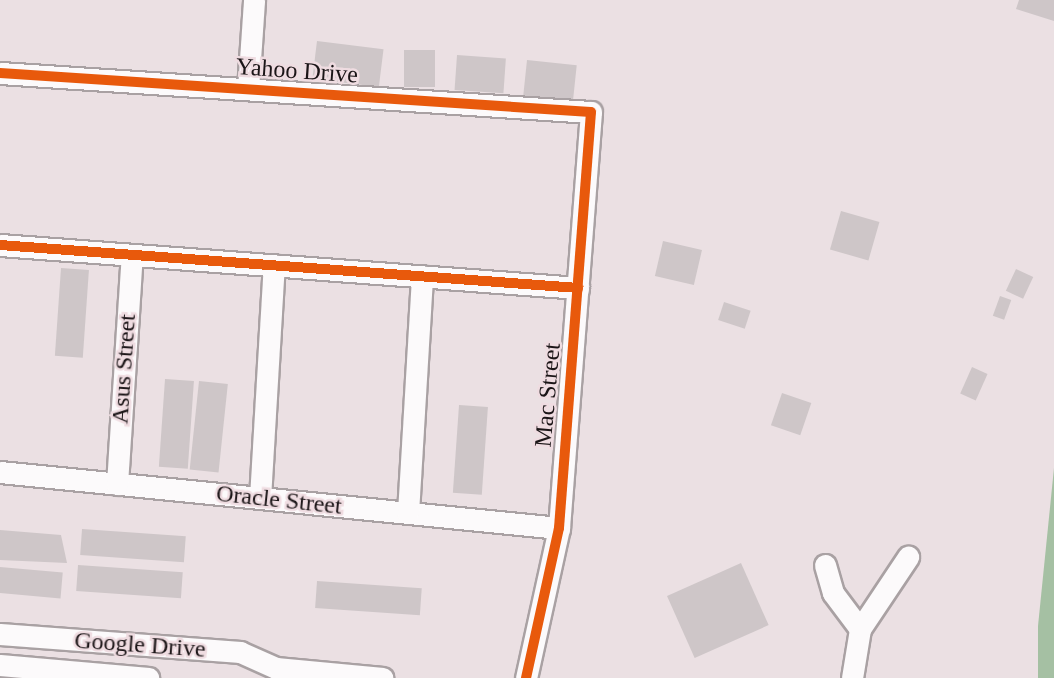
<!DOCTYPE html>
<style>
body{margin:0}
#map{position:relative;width:1054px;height:678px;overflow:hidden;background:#ebe0e3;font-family:Georgia,serif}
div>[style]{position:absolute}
.water>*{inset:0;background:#a5c0a3}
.building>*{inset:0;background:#cec6c8;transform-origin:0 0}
.roads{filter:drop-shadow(2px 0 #a9a1a3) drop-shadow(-2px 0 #a9a1a3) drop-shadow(0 2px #a9a1a3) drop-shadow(0 -2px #a9a1a3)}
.minor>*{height:21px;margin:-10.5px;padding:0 10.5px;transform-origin:10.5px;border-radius:10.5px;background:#fcfafb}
.cycleway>*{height:10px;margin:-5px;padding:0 5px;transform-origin:5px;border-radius:5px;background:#e8590c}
span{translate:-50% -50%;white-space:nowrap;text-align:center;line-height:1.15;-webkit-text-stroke:5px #efdce1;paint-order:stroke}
.street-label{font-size:24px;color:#1b1517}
</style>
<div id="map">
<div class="water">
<div style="clip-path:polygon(1054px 468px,1054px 678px,1038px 678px,1038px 626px)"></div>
</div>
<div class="building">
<div style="clip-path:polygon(1019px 0,1054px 0,1054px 21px,1016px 9px)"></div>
<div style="left:317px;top:41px;width:67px;height:38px;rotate:7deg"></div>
<div style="left:404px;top:50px;width:31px;height:37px"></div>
<div style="left:457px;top:55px;width:49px;height:35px;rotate:4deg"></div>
<div style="left:527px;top:60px;width:50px;height:36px;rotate:6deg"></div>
<div style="left:841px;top:211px;width:40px;height:40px;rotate:16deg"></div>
<div style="left:663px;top:241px;width:40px;height:36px;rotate:13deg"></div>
<div style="left:61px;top:268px;width:28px;height:88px;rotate:4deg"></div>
<div style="left:1016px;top:269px;width:19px;height:24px;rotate:25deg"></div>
<div style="left:1000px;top:296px;width:12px;height:21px;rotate:20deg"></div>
<div style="left:724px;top:302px;width:28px;height:19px;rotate:18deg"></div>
<div style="left:972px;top:367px;width:17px;height:29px;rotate:24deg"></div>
<div style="left:165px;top:379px;width:29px;height:88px;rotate:4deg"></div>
<div style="left:199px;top:381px;width:29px;height:89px;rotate:6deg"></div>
<div style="left:782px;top:393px;width:31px;height:34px;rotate:19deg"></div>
<div style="left:459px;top:405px;width:29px;height:88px;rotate:4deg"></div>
<div style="left:82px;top:529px;width:104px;height:26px;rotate:4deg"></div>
<div style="clip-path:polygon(0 530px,61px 535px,67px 563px,0 560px)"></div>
<div style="left:741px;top:563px;width:68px;height:81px;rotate:66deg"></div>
<div style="left:78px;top:565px;width:105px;height:26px;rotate:4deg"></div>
<div style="left:0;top:567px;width:63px;height:26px;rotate:5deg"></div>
<div style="left:317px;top:581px;width:105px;height:27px;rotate:4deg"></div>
</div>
<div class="roads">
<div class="minor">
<div style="left:0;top:73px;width:592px;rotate:3.78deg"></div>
<div style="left:591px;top:112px;width:417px;rotate:94.4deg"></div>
<div style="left:559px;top:528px;width:154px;rotate:102.4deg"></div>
<div style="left:248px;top:89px;width:89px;rotate:-86.1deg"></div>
<div style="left:0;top:245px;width:580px;rotate:4.25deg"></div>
<div style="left:0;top:472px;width:562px;rotate:5.72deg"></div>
<div style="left:117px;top:484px;width:229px;rotate:-86.3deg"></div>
<div style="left:260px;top:498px;width:233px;rotate:-86.6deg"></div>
<div style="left:408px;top:513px;width:237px;rotate:-86.6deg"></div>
<div style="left:825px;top:565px;width:29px;rotate:74deg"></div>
<div style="left:833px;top:593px;width:45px;rotate:53.1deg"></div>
<div style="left:0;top:634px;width:241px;rotate:4.3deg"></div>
<div style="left:240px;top:652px;width:39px;rotate:24deg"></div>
<div style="left:276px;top:668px;width:107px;rotate:5.3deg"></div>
<div style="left:0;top:665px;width:149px;rotate:5deg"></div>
<div style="left:852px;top:678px;width:50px;rotate:-80.7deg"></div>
<div style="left:860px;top:629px;width:87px;rotate:-56.3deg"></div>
</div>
</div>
<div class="cycleway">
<div style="left:0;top:73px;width:592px;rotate:3.78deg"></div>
<div style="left:591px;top:112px;width:417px;rotate:94.4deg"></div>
<div style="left:559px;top:528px;width:154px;rotate:102.4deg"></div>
<div style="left:0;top:245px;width:580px;rotate:4.25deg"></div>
</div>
<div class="street-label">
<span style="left:297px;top:71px;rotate:4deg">Yahoo Drive</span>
<span style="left:124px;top:369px;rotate:-86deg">Asus Street</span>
<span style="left:548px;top:395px;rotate:-85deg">Mac Street</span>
<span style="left:279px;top:500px;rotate:6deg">Oracle Street</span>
<span style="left:140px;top:645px;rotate:4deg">Google Drive</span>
</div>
</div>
